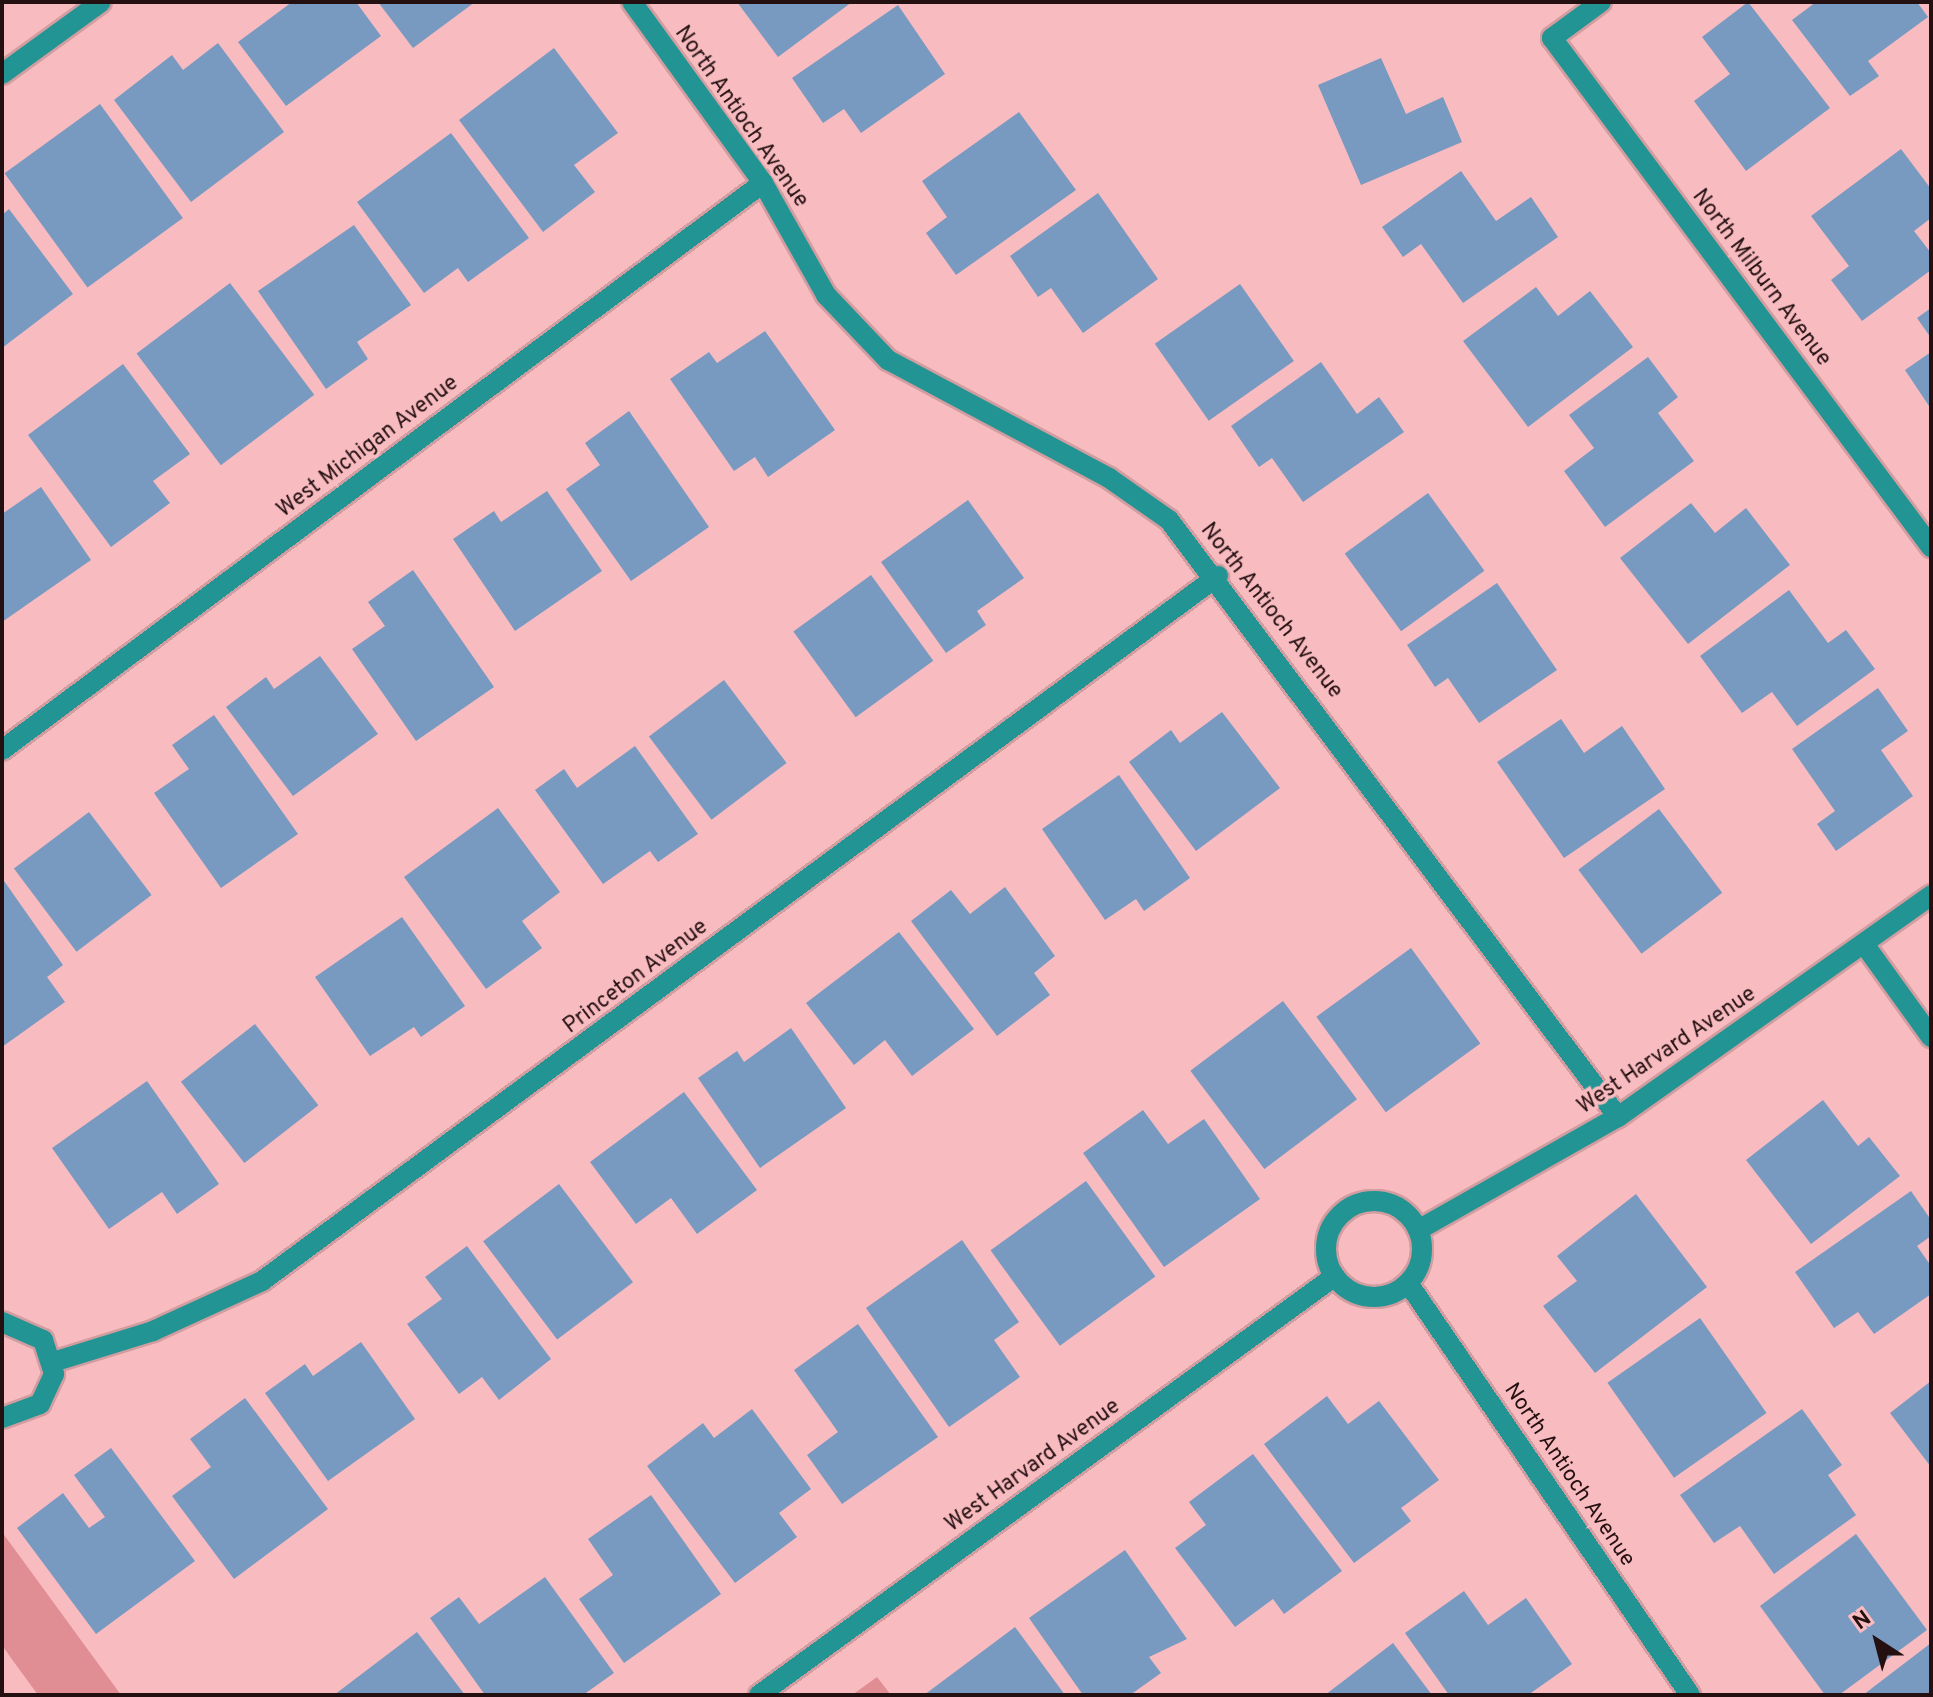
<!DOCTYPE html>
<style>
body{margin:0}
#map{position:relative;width:1933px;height:1697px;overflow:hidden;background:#f8bcc0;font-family:Overpass,sans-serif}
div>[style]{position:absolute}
.green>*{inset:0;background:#e08d94}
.building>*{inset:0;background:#7899c0;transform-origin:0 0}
.roads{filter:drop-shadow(2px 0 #d29da0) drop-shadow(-2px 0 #d29da0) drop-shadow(0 2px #d29da0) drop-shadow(0 -2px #d29da0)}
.minor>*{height:20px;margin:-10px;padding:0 10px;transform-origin:10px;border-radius:10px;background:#219493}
.minor>.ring{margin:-10px;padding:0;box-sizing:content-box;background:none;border:20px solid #219493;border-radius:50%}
span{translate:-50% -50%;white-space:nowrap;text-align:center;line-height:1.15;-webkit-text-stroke:7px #f8bcc0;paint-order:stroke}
.street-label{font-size:22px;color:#240f11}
.frame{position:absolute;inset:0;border:4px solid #240f11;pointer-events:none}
.north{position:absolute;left:1837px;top:1601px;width:80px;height:80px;-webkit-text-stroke:6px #f8bcc0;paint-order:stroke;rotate:324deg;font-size:22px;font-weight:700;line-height:32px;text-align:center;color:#240f11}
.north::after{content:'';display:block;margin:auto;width:28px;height:36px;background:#240f11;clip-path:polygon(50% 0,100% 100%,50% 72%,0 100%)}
</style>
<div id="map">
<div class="green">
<div style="clip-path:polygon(2px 1532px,121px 1695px,38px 1695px,11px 1658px,2px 1645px)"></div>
<div style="clip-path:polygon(877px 1677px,891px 1695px,852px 1695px)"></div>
</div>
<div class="building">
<div style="clip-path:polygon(292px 2px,356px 2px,381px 36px,286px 106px,238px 42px)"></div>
<div style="clip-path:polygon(378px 2px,475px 2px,413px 48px)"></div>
<div style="clip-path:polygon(737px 2px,852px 2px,778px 57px)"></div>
<div style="clip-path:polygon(1748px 2px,1830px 108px,1746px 171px,1694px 101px,1730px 74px,1702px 37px)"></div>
<div style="clip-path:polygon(1816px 2px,1917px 2px,1928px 17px,1868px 61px,1879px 76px,1850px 96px,1792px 20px)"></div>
<div style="clip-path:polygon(898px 5px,945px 74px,861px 133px,844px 109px,823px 123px,792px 78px)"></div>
<div style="clip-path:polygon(218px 43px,284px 132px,191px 202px,114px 100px,172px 55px,183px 70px)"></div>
<div style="clip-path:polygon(554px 48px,618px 133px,574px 165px,595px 192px,543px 232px,459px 120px)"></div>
<div style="clip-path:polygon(1381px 58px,1406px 114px,1443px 97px,1462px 142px,1361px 185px,1318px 85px)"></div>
<div style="left:100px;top:104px;width:141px;height:118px;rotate:54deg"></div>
<div style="clip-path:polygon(1019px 112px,1076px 190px,956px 275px,926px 233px,947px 217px,922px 181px)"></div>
<div style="clip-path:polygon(451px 133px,529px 238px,468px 282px,458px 268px,424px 293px,357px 202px)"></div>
<div style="clip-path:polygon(1901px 149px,1931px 189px,1931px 218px,1914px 231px,1931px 253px,1931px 270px,1862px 321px,1831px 280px,1849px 266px,1811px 216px)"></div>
<div style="clip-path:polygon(1461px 171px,1496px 221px,1531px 197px,1558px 237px,1463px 303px,1421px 244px,1403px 257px,1382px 227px)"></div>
<div style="clip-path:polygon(1098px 193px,1158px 279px,1083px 333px,1051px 288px,1038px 297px,1010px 256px)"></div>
<div style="clip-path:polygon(9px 209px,73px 294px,2px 348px,2px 215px)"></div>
<div style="clip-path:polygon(354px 225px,411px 305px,357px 342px,368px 359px,326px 389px,258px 291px)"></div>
<div style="left:230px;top:283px;width:140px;height:117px;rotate:53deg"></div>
<div style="left:1240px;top:284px;width:94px;height:104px;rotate:55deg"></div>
<div style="clip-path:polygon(1536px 287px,1558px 316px,1590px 291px,1633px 347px,1528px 427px,1463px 341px)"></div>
<div style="clip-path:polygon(1931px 308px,1931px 338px,1917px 318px)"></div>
<div style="clip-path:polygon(765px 331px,835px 430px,768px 477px,755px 457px,734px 471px,670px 379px,709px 352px,717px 363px)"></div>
<div style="clip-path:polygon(1931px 352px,1931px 409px,1905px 370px)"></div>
<div style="clip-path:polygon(1648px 357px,1678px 397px,1658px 413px,1694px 461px,1605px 527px,1564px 471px,1594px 448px,1569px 415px)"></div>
<div style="clip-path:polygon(1321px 362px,1357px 414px,1379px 397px,1404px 432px,1303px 502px,1272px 458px,1259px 467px,1231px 426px)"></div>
<div style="clip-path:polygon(123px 364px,190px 454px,153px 481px,170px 503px,111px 547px,28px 435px)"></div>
<div style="clip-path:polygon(629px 411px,709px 527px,631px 581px,566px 489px,600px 465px,585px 443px)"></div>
<div style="clip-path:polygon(41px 487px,91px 560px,2px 622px,2px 514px)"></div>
<div style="clip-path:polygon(547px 491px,602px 571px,515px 631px,453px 539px,494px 511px,501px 522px)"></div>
<div style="left:1428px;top:493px;width:96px;height:103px;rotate:54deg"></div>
<div style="clip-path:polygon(968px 500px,1024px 578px,977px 611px,986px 625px,946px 653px,881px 562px)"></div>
<div style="clip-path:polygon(1691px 503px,1715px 533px,1746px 508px,1790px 565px,1688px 644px,1620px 558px)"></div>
<div style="clip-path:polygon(413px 570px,494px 687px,416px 741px,352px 649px,385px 626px,368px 602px)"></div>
<div style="left:871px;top:575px;width:106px;height:96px;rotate:54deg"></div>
<div style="clip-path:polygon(1497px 583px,1557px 670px,1479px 723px,1448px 678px,1435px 687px,1407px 645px)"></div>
<div style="clip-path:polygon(1789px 590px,1828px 643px,1846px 630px,1875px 669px,1797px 726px,1772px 692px,1742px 713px,1700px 656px)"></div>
<div style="clip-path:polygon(320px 656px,378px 734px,293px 796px,226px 707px,266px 677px,274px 689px)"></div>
<div style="left:724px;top:680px;width:104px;height:94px;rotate:53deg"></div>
<div style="clip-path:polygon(1878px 688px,1908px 731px,1881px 750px,1913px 796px,1836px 851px,1817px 824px,1835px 811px,1792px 749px)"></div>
<div style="clip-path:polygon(1222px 712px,1280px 788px,1196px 851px,1129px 762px,1171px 730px,1180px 743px)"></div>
<div style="clip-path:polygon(214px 715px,298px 834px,221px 888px,154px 793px,189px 769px,172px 745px)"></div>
<div style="clip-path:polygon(1561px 719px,1584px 753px,1622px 726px,1665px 789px,1564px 858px,1497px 762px)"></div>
<div style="clip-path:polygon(635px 746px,698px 834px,658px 862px,650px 851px,603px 884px,535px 790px,564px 769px,577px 788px)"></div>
<div style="clip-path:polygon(1119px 775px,1190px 878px,1144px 911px,1136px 899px,1105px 920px,1042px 829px)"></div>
<div style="clip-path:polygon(498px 808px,560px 892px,522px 921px,542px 948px,486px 989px,404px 877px)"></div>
<div style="left:1659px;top:809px;width:105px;height:101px;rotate:53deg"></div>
<div style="left:89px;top:812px;width:104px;height:94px;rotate:53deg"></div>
<div style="clip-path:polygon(2px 878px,63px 965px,47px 977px,65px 1002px,2px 1047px)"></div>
<div style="clip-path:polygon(1005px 887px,1055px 956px,1034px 973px,1050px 995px,997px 1036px,911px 921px,951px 890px,970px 914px)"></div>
<div style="clip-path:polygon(402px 917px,465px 1006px,421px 1037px,414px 1027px,370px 1056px,315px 977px)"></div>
<div style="clip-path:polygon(899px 932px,974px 1029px,912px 1076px,885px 1040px,854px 1065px,806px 1003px)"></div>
<div style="left:1411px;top:948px;width:118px;height:117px;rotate:54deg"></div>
<div style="left:1283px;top:1001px;width:123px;height:116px;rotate:53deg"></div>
<div style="left:255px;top:1024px;width:103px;height:94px;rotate:52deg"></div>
<div style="clip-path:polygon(791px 1028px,846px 1108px,760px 1168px,698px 1078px,737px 1051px,744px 1062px)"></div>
<div style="clip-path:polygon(147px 1081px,219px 1184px,177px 1214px,162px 1192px,109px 1229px,52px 1148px)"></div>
<div style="clip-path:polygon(684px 1092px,757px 1190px,697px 1234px,671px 1198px,636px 1224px,590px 1162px)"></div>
<div style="clip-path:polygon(1823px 1100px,1858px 1146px,1869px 1137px,1900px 1176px,1811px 1244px,1746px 1160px)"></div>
<div style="clip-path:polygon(1143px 1110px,1168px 1144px,1204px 1119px,1260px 1199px,1164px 1267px,1083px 1153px)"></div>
<div style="left:1086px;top:1181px;width:118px;height:118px;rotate:54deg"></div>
<div style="left:559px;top:1184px;width:123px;height:95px;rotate:53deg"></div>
<div style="clip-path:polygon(1911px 1191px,1931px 1220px,1931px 1236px,1917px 1246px,1931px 1266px,1931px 1294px,1874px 1334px,1858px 1312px,1834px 1328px,1795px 1272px)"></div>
<div style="clip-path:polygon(1636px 1194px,1707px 1287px,1595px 1373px,1543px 1306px,1577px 1281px,1557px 1256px)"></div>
<div style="clip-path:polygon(962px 1240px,1019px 1322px,994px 1340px,1020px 1377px,949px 1427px,866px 1308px)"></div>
<div style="clip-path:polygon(467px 1246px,551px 1359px,499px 1400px,482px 1377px,459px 1394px,407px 1324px,442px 1299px,425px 1277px)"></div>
<div style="left:1700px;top:1318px;width:116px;height:113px;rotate:55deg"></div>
<div style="clip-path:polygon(858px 1324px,938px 1437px,842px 1504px,807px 1455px,838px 1432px,794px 1370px)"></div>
<div style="clip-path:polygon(361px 1342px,415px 1419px,328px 1481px,265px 1393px,305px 1364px,313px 1376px)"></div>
<div style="clip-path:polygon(1931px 1381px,1931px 1467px,1890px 1413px)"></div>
<div style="clip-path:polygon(1327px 1396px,1348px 1424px,1379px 1401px,1439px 1480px,1401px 1508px,1411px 1521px,1354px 1563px,1264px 1444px)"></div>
<div style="clip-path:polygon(245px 1398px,328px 1509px,234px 1579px,172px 1496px,211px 1467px,190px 1439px)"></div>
<div style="clip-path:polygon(752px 1409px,811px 1489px,779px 1513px,797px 1537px,735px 1583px,647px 1466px,703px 1423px,714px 1438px)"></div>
<div style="clip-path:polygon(1802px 1409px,1842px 1465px,1828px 1475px,1856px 1515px,1774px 1574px,1740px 1526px,1714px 1543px,1680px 1495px)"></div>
<div style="clip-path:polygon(111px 1448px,195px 1561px,96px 1634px,17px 1528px,63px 1493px,89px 1528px,105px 1517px,74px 1475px)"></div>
<div style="clip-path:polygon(1253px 1454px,1342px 1571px,1284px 1614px,1273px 1599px,1235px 1627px,1175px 1548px,1206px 1525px,1189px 1502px)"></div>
<div style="clip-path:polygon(651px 1495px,721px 1594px,624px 1663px,579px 1599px,613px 1575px,588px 1539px)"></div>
<div style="clip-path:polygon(1856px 1534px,1927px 1630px,1839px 1695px,1825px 1695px,1760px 1606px)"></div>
<div style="clip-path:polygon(1125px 1550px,1187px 1639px,1149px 1657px,1161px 1673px,1130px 1695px,1083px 1695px,1029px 1618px)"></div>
<div style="clip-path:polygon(545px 1577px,614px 1673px,583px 1695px,485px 1695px,430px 1618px,459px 1597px,479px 1624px)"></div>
<div style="clip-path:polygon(1464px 1591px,1488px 1625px,1526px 1598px,1572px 1664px,1528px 1695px,1449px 1695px,1405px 1633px)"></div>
<div style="clip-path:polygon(1015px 1627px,1065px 1695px,924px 1695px)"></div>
<div style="clip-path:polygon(417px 1632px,465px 1695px,334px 1695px)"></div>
<div style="clip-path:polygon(1393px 1643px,1432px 1695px,1325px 1695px)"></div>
<div style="clip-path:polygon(1931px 1643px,1931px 1695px,1863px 1695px)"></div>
</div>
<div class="roads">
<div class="minor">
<div style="left:632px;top:2px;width:223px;rotate:54.1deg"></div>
<div style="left:763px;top:183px;width:129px;rotate:60.6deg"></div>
<div style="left:826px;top:295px;width:90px;rotate:46.4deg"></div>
<div style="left:888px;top:360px;width:251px;rotate:28.1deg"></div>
<div style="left:1109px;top:478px;width:73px;rotate:35deg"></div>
<div style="left:1169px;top:520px;width:747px;rotate:53.05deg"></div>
<div style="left:1601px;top:2px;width:61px;rotate:143.7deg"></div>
<div style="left:1552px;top:38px;width:635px;rotate:53.33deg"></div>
<div style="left:2px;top:74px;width:122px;rotate:-36deg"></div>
<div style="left:2px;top:750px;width:949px;rotate:-36.69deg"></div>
<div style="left:1864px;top:944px;width:115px;rotate:54.2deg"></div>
<div class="ring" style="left:1326px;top:1201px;width:76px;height:76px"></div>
<div style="left:1418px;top:1230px;width:230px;rotate:-29.5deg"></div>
<div style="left:1618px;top:1117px;width:384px;rotate:-35.3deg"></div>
<div style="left:1408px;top:1283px;width:499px;rotate:55.6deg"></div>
<div style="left:2px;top:1322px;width:45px;rotate:23.7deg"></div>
<div style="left:43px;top:1340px;width:36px;rotate:72deg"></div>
<div style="left:54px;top:1374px;width:33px;rotate:115deg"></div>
<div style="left:40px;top:1404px;width:40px;rotate:159.8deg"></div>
<div style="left:53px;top:1362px;width:105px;rotate:-17.2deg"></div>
<div style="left:153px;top:1331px;width:120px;rotate:-24.6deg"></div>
<div style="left:262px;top:1281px;width:1188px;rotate:-36.41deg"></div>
<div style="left:759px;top:1695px;width:712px;rotate:-36.03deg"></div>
</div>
</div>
<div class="street-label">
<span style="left:741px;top:117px;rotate:55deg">North Antioch Avenue</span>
<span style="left:1761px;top:278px;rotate:53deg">North Milburn Avenue</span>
<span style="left:368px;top:447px;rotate:-37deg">West Michigan Avenue</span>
<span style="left:1271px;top:611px;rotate:52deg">North Antioch Avenue</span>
<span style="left:636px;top:977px;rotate:-37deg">Princeton Avenue</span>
<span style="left:1667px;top:1051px;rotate:-34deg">West Harvard Avenue</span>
<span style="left:1033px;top:1466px;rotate:-36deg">West Harvard Avenue</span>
<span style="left:1569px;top:1475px;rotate:56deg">North Antioch Avenue</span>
</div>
<div class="frame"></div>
<div class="north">N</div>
</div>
